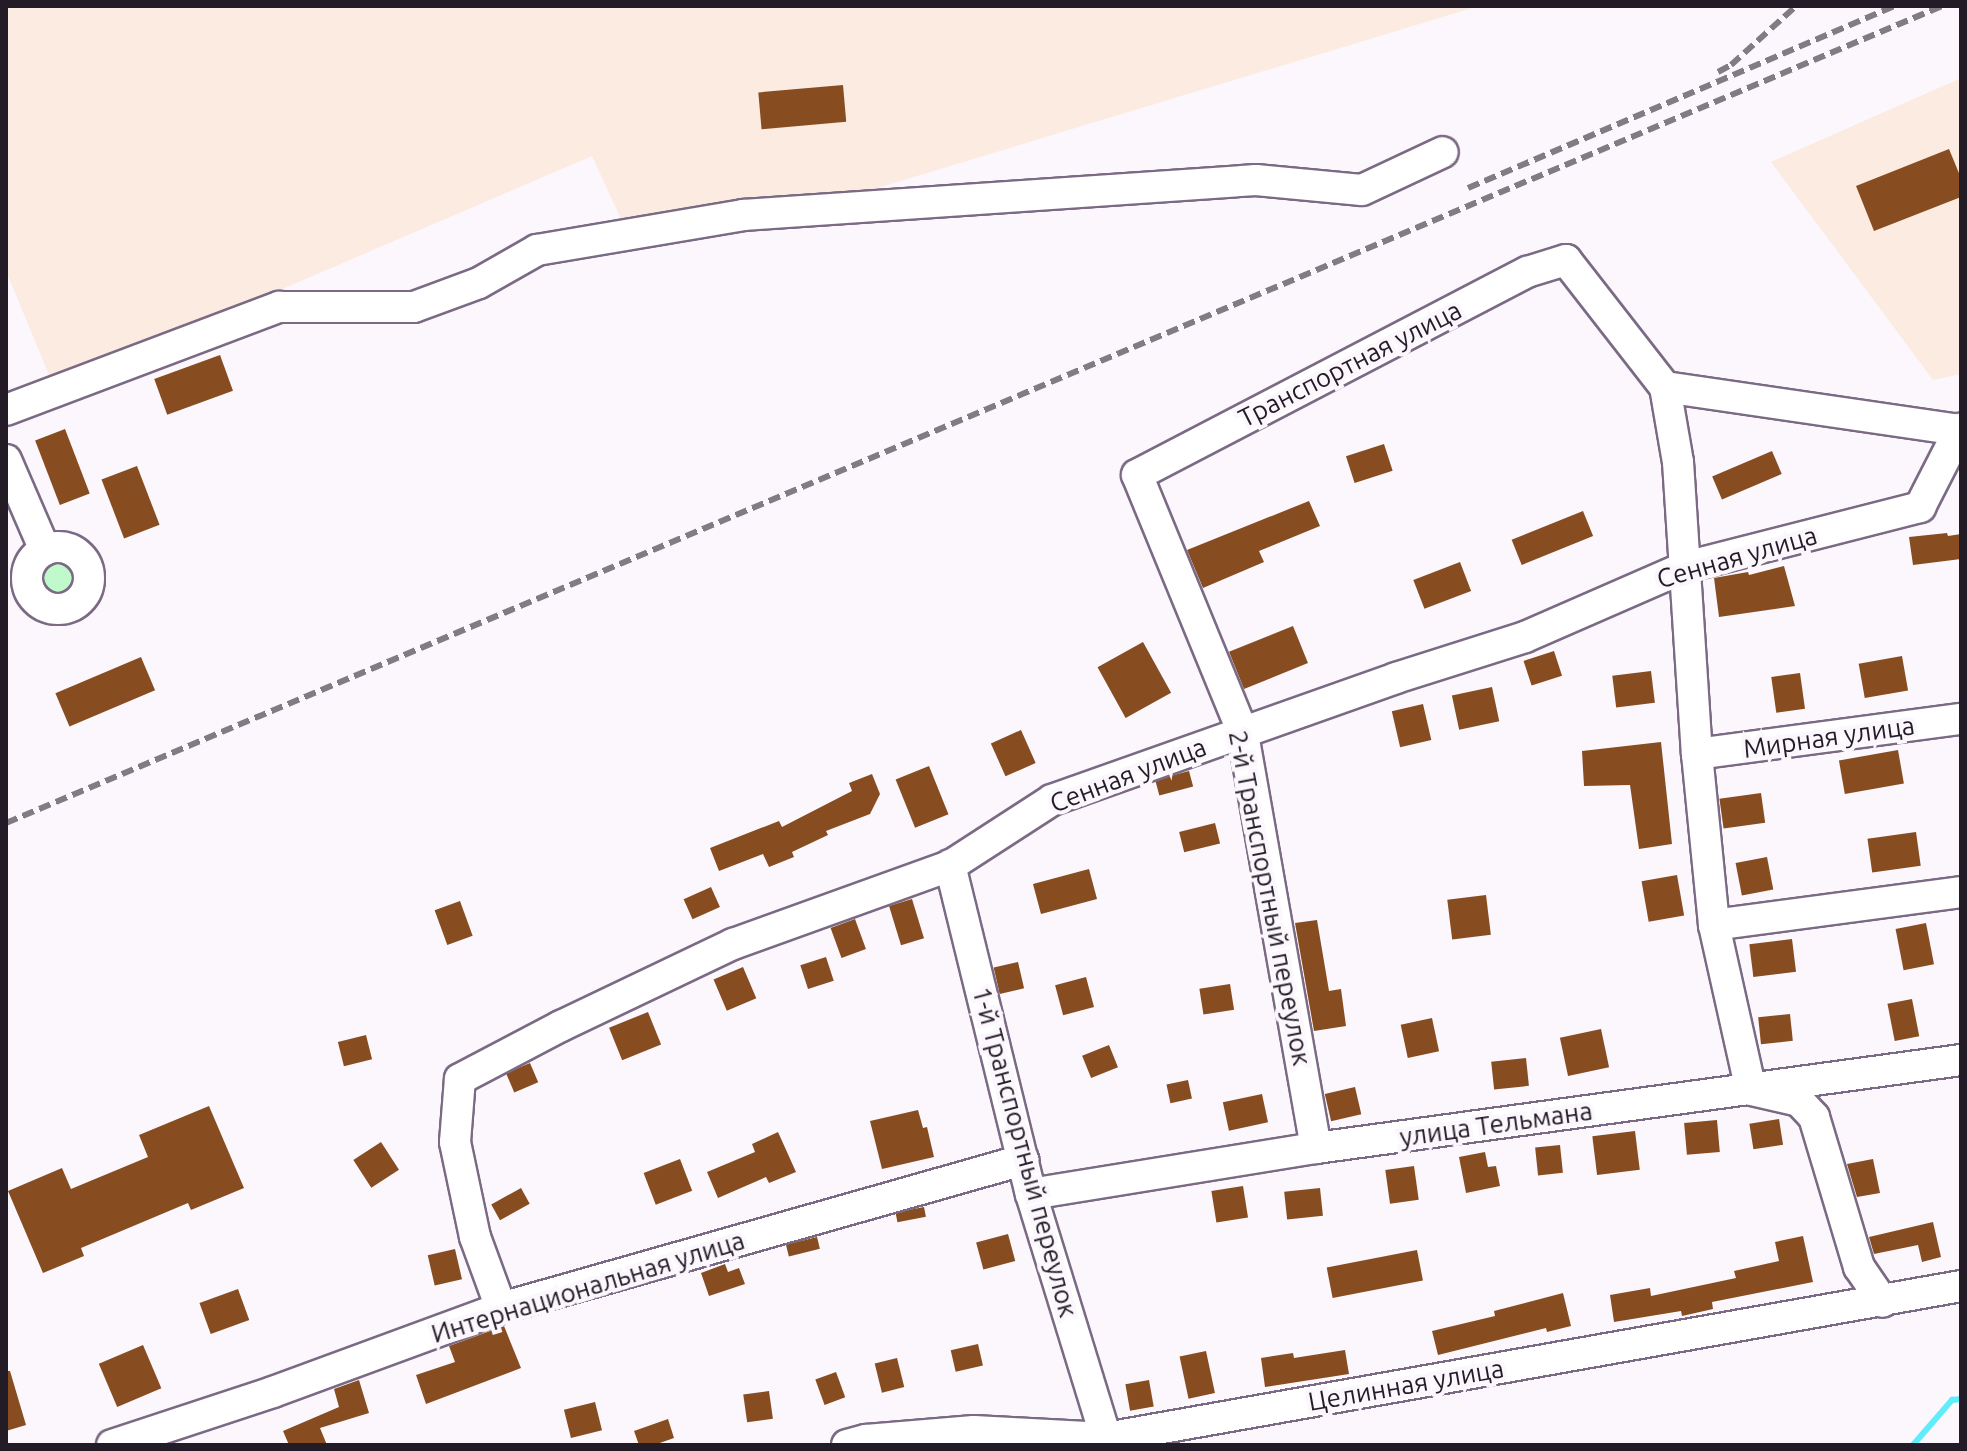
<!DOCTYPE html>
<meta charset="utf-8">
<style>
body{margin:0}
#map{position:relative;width:1967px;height:1451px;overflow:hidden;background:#fbf7fd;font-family:Ubuntu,sans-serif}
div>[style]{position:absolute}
.industrial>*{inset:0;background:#fcebe0}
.green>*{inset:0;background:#c0facc}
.round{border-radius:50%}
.stream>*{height:6px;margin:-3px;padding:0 3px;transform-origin:3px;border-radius:3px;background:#5fedfa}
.building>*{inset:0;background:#874d21;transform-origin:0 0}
.roads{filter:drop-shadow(2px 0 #7b6a84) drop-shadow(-2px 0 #7b6a84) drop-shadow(0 2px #7b6a84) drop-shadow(0 -2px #7b6a84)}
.minor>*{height:30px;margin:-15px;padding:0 15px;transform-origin:15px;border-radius:15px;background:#fff}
.minor>.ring{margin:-15px;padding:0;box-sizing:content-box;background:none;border:30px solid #fff;border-radius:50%}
.rail>*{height:6px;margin-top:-3px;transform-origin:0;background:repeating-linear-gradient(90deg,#817b84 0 12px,transparent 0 18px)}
span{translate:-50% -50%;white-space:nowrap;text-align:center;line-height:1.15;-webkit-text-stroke:8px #fbf7fd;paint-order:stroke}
.street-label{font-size:26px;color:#231c27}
.frame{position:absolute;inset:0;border:8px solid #231c27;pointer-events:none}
</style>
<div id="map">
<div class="industrial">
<div style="clip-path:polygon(6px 6px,1479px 6px,854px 195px,627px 232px,592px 156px,54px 387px,6px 271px)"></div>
<div style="clip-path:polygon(1961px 78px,1961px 374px,1933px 380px,1771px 162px)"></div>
</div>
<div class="green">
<div class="round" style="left:38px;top:558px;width:40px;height:40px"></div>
</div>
<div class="stream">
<div style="left:1913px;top:1445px;width:60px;rotate:-49.1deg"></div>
<div style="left:1952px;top:1400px;width:9px;rotate:-6deg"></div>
</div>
<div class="building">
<div style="left:843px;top:85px;width:37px;height:85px;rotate:85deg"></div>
<div style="clip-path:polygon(1949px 149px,1961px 178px,1961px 197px,1874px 231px,1856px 186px)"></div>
<div style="left:220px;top:355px;width:38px;height:70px;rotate:70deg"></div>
<div style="left:65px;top:429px;width:69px;height:32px;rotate:69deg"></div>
<div style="left:1384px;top:444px;width:28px;height:40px;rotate:72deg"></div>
<div style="left:1772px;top:451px;width:25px;height:65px;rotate:67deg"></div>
<div style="left:137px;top:466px;width:63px;height:38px;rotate:69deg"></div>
<div style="clip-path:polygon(1309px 501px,1320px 526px,1259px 551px,1264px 562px,1203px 588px,1187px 550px)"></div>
<div style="left:1583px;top:511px;width:27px;height:77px;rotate:68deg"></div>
<div style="clip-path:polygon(1947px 533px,1948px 536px,1961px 534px,1961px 559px,1913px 565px,1909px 537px)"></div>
<div style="left:1460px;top:562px;width:31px;height:50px;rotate:69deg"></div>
<div style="clip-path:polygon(1784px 566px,1795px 606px,1719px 617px,1714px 578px,1748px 572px,1749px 575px)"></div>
<div style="left:1293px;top:626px;width:40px;height:69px;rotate:68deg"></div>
<div style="left:1143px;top:642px;width:58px;height:52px;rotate:61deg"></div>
<div style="left:1554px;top:651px;width:26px;height:32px;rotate:72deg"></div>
<div style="left:1902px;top:656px;width:35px;height:44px;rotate:80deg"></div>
<div style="left:141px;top:657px;width:36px;height:93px;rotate:67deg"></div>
<div style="left:1651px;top:671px;width:32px;height:39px;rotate:83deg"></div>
<div style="left:1800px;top:673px;width:36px;height:29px;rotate:82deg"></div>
<div style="left:1492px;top:687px;width:35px;height:41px;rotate:78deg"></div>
<div style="left:1423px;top:704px;width:37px;height:32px;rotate:77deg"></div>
<div style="left:1021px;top:730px;width:36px;height:33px;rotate:66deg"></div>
<div style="clip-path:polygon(1661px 742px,1672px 844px,1639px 849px,1630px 785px,1584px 786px,1582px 751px)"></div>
<div style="left:1898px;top:750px;width:34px;height:60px;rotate:80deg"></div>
<div style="left:929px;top:766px;width:52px;height:36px;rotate:68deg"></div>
<div style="left:1189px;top:771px;width:16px;height:35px;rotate:75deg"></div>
<div style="clip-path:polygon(872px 774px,880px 794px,870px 814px,826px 831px,828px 835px,792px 852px,794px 857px,769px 867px,763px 854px,719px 871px,710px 848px,779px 821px,782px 827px,852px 791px,849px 783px)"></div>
<div style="left:1761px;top:793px;width:30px;height:42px;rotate:82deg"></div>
<div style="left:1215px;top:823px;width:21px;height:37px;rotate:76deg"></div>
<div style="left:1916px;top:832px;width:34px;height:49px;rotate:82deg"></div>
<div style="left:1767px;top:857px;width:33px;height:32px;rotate:79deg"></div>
<div style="left:1089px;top:869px;width:31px;height:58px;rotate:75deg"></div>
<div style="left:1677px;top:875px;width:41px;height:36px;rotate:80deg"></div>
<div style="left:711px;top:887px;width:22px;height:30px;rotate:66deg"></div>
<div style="left:1486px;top:895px;width:40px;height:39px;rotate:83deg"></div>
<div style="left:912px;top:899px;width:41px;height:24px;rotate:73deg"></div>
<div style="left:460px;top:901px;width:37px;height:27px;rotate:70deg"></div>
<div style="left:855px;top:919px;width:32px;height:26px;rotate:70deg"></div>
<div style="clip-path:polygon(1317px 920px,1329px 991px,1341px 989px,1346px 1026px,1314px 1031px,1295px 923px)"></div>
<div style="left:1926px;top:923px;width:42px;height:31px;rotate:79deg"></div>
<div style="left:1792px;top:939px;width:33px;height:43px;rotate:83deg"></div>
<div style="left:826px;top:957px;width:25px;height:27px;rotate:72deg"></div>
<div style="left:1018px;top:962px;width:27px;height:25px;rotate:77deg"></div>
<div style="left:743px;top:967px;width:34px;height:32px;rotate:67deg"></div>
<div style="left:1086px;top:977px;width:31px;height:32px;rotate:75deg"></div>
<div style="left:1230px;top:984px;width:26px;height:31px;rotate:81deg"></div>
<div style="left:1912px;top:999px;width:38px;height:25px;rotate:79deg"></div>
<div style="left:648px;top:1012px;width:35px;height:42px;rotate:68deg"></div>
<div style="left:1790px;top:1014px;width:27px;height:32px;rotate:84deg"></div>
<div style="left:1432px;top:1018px;width:34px;height:32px;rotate:78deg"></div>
<div style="left:1601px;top:1029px;width:39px;height:42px;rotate:78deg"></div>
<div style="left:366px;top:1035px;width:25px;height:29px;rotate:76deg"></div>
<div style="left:1109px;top:1045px;width:24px;height:29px;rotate:68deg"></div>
<div style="left:1526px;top:1058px;width:28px;height:35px;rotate:84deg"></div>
<div style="left:530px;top:1063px;width:21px;height:26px;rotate:67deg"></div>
<div style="left:1188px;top:1080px;width:19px;height:22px;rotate:78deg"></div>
<div style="left:1355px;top:1087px;width:28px;height:31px;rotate:77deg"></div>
<div style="left:1262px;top:1094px;width:29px;height:40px;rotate:78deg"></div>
<div style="clip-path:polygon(209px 1106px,244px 1188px,191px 1210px,188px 1203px,81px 1248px,84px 1256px,43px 1273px,8px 1191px,62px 1168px,71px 1189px,148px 1157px,139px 1135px)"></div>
<div style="clip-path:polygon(918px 1110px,923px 1128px,927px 1127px,934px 1157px,882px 1169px,870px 1121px)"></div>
<div style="left:1779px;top:1119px;width:26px;height:30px;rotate:81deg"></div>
<div style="left:1717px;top:1120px;width:32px;height:33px;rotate:85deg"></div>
<div style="left:1635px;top:1131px;width:39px;height:43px;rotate:83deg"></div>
<div style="clip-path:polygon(778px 1132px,796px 1172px,769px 1183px,766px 1177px,718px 1198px,707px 1172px,755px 1152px,752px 1144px)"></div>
<div style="left:381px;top:1142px;width:33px;height:33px;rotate:57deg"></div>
<div style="left:1560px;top:1145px;width:28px;height:25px;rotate:84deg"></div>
<div style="clip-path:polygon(1485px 1152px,1488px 1167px,1496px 1166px,1500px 1186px,1466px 1193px,1459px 1157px)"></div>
<div style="left:680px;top:1159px;width:34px;height:39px;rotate:69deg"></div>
<div style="clip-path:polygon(1873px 1159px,1880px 1193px,1857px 1197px,1847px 1164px)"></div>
<div style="left:1414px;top:1166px;width:34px;height:29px;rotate:82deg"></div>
<div style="left:1243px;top:1186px;width:32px;height:32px;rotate:81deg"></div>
<div style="left:521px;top:1188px;width:18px;height:34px;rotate:61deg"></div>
<div style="left:1320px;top:1188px;width:28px;height:36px;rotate:84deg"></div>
<div style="left:924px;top:1207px;width:10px;height:29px;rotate:79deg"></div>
<div style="clip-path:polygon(1933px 1222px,1941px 1257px,1922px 1262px,1918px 1245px,1874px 1254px,1869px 1237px)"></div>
<div style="left:1008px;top:1234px;width:28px;height:33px;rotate:75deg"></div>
<div style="clip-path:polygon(1803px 1236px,1813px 1282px,1712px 1302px,1713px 1309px,1682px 1316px,1681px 1311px,1614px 1322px,1610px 1295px,1650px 1288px,1651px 1296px,1736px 1278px,1734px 1271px,1779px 1261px,1775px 1242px)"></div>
<div style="left:817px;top:1237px;width:12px;height:32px;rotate:76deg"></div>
<div style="left:455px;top:1249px;width:31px;height:28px;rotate:77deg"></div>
<div style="left:1417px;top:1250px;width:31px;height:92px;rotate:79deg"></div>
<div style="clip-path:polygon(725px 1264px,728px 1272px,739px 1268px,745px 1284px,709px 1296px,701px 1273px)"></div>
<div style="left:238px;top:1289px;width:33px;height:41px;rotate:70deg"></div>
<div style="clip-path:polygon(1563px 1293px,1571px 1326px,1547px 1332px,1546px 1328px,1438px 1355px,1432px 1331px,1495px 1316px,1494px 1311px)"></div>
<div style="clip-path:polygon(504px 1326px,521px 1368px,426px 1404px,416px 1375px,455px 1362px,449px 1346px)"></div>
<div style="left:978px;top:1344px;width:22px;height:28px;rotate:77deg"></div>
<div style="left:143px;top:1345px;width:47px;height:48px;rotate:67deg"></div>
<div style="clip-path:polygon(1345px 1350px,1349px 1374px,1265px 1387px,1261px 1358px,1293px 1353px,1294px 1358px)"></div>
<div style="left:1206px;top:1351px;width:43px;height:27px;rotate:78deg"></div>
<div style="left:897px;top:1358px;width:30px;height:23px;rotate:76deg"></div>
<div style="clip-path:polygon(6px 1371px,10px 1371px,26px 1425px,6px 1431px)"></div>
<div style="left:836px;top:1372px;width:27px;height:22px;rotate:70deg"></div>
<div style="clip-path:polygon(359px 1380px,369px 1413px,320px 1428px,327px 1445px,289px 1445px,283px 1431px,339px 1407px,334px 1389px)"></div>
<div style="left:1149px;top:1380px;width:27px;height:24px;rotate:80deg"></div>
<div style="left:769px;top:1391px;width:28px;height:26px;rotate:82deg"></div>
<div style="left:595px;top:1402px;width:29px;height:32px;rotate:76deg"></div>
<div style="clip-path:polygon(668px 1419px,674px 1438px,654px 1445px,639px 1445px,634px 1431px)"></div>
</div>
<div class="roads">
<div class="minor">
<div style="left:1665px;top:387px;width:299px;rotate:8.3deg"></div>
<div style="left:6px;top:410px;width:292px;rotate:-20.7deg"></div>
<div style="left:279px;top:307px;width:135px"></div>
<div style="left:414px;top:307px;width:69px;rotate:-20.3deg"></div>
<div style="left:479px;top:283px;width:67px;rotate:-29.6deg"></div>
<div style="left:537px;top:250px;width:209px;rotate:-9.6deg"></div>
<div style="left:743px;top:215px;width:514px;rotate:-3.9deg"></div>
<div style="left:1256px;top:180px;width:106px;rotate:5.4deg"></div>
<div style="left:1362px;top:190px;width:89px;rotate:-25.1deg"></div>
<div style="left:6px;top:460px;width:98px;rotate:66.6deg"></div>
<div class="ring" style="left:27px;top:547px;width:32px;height:32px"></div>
<div style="left:1697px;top:754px;width:266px;rotate:-7.6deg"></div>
<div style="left:950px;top:865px;width:339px;rotate:76.2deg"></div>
<div style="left:1031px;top:1194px;width:255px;rotate:72.9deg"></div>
<div style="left:1714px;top:925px;width:249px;rotate:-7.6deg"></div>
<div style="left:1316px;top:1148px;width:421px;rotate:-100deg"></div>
<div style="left:1243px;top:733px;width:279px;rotate:-112.3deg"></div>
<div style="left:1137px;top:475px;width:440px;rotate:-27.5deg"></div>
<div style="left:1527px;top:272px;width:41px;rotate:-17.1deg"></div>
<div style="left:1566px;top:260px;width:161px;rotate:52.1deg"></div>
<div style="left:1665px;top:387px;width:76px;rotate:80.2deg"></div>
<div style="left:1678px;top:462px;width:293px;rotate:86.3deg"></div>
<div style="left:1697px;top:754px;width:172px;rotate:84.3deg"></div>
<div style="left:1714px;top:925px;width:169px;rotate:77.4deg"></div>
<div style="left:1751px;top:1090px;width:49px;rotate:12.9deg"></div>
<div style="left:1799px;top:1101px;width:22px;rotate:47deg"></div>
<div style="left:1814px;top:1117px;width:157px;rotate:73.3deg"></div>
<div style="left:1859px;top:1267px;width:42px;rotate:55.6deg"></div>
<div style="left:1031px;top:1194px;width:289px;rotate:-9.2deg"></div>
<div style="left:1316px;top:1148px;width:651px;rotate:-7.77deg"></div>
<div style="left:501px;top:1308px;width:76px;rotate:-110.1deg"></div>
<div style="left:475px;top:1237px;width:97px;rotate:-101.9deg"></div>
<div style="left:455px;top:1142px;width:63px;rotate:-85.5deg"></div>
<div style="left:460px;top:1079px;width:114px;rotate:-27.7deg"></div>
<div style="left:561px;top:1026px;width:191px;rotate:-25.5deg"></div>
<div style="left:733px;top:944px;width:231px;rotate:-19.8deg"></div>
<div style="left:950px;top:866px;width:121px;rotate:-32.9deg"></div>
<div style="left:1052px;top:800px;width:365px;rotate:-19.5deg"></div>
<div style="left:1396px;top:678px;width:135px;rotate:-17.6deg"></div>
<div style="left:1525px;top:637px;width:175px;rotate:-23.6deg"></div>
<div style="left:1685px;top:567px;width:243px;rotate:-14.3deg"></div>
<div style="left:1920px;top:507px;width:88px;rotate:-62.9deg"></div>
<div style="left:112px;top:1445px;width:169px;rotate:-18.2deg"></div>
<div style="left:273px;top:1392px;width:243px;rotate:-20.2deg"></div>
<div style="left:501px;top:1308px;width:543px;rotate:-15.83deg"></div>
<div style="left:847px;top:1445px;width:20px;rotate:-15deg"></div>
<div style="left:866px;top:1440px;width:108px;rotate:-4.8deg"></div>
<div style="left:974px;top:1431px;width:132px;rotate:3deg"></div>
<div style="left:1106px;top:1438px;width:868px;rotate:-10.08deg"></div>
</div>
</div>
<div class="rail">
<div style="left:1718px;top:72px;width:15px;rotate:-28deg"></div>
<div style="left:1731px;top:65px;width:88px;rotate:-42.2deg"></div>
<div style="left:1468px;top:188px;width:463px;rotate:-23.1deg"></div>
<div style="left:6px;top:823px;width:2101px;rotate:-22.88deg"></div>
</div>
<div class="street-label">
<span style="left:1350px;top:364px;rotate:-27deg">Транспортная улица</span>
<span style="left:1737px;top:557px;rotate:-16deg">Сенная улица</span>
<span style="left:1829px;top:737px;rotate:-8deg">Мирная улица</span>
<span style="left:1128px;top:775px;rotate:-21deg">Сенная улица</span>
<span style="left:1270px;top:898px;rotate:79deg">2-й Транспортный переулок</span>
<span style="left:1496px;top:1124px;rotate:-8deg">улица Тельмана</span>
<span style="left:1025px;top:1152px;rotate:75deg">1-й Транспортный переулок</span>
<span style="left:588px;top:1287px;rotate:-17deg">Интернациональная улица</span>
<span style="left:1406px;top:1385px;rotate:-10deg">Целинная улица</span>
</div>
<div class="frame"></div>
</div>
